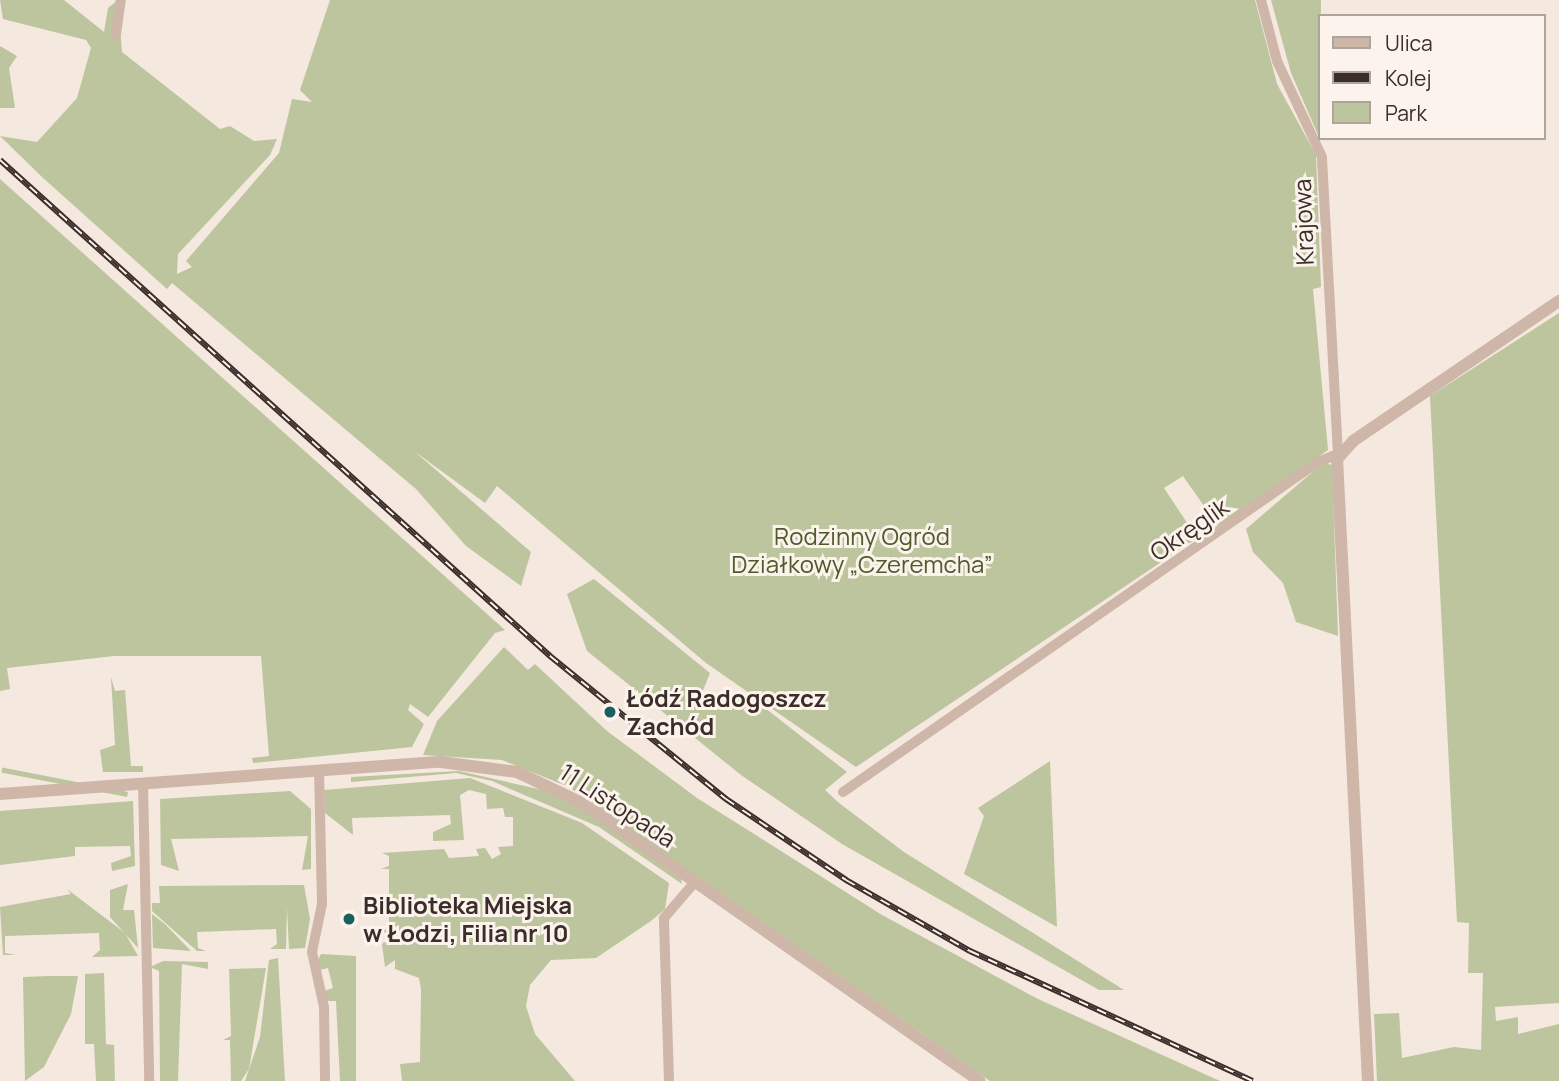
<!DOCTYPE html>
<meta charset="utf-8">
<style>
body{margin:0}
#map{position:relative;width:1559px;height:1081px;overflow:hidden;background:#f5e8df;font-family:Manrope,sans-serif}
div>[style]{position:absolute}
.green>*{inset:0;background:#bcc59d;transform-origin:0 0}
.minor>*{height:10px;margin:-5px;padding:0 5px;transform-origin:5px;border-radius:5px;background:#ceb6a9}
.tertiary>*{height:12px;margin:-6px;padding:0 6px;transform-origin:6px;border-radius:6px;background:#ceb6a9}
.rail>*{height:6px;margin-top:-3px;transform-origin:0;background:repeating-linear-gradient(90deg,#fbf3ec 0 10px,#3b2d29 0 20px);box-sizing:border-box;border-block:2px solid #3b2d29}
.dots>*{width:19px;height:19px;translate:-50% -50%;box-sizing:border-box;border:4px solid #fbf3ec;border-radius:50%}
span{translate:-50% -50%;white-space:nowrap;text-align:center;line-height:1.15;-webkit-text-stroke:6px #fbf3ec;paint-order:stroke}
.street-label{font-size:24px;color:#3b2d29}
.park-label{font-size:24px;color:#4e5b2b}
.poi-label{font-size:24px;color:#3b2d29;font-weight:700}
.left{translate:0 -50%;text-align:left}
.legend{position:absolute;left:1318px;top:14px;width:228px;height:126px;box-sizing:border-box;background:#fbf3ec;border:2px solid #aea49e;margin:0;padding:9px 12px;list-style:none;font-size:21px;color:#3b2d29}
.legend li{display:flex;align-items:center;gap:14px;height:35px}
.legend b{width:35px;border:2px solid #aea49e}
</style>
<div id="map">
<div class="green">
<div style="clip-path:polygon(0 0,64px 0,104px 32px,108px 8px,118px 0,122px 52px,220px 129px,230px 126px,254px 141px,277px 139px,270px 155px,178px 254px,177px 274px,192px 267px,186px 261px,279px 153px,292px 99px,312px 102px,300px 90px,330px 0,1255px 0,1277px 84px,1316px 155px,1321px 287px,1313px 289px,1328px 450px,1218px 526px,1183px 476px,1164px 488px,1197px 538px,856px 767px,706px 663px,497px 486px,485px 503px,414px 451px,531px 552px,521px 586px,466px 546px,416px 489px,172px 283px,167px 289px,42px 177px,0 136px,37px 142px,77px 98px,91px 48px,86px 40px,3px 19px)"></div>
<div style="clip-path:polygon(1271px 0,1321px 0,1319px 137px,1291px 73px)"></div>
<div style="clip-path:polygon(0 46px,17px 56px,9px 68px,15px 108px,0 108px)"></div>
<div style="clip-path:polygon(0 179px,505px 630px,495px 633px,428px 717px,410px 704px,408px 710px,424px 724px,412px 747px,253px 763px,252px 758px,269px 756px,261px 656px,114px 656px,7px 668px,10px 689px,0 691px)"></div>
<div style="clip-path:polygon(1559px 313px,1559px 1003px,1495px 1007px,1496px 1021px,1518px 1017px,1518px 1034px,1559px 1024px,1559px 1081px,1377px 1081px,1374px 1014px,1399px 1013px,1402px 1058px,1454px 1047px,1481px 1050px,1483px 973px,1468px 973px,1469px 923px,1457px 922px,1430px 396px)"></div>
<div style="clip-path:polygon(1323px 463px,1332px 465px,1338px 636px,1296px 622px,1283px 583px,1253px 552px,1246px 529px)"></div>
<div style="clip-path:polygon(594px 579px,710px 673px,700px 698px,705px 707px,747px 694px,847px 772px,825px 790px,839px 803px,904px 852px,1124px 990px,1099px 990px,842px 844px,741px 775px,587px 651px,567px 594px)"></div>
<div style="clip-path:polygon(504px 647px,528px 670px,535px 664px,607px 731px,697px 798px,882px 915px,1038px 999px,1220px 1081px,990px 1081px,569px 787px,502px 760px,423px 755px,437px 721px)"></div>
<div style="clip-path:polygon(111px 677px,115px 691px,125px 690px,131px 766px,143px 766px,143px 772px,103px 772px,100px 750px,115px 745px)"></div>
<div style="clip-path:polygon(1050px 761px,1057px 927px,964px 874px,984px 816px,978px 808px)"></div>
<div style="clip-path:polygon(459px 771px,547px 791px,579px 807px,681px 879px,682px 884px,599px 827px,492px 781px,456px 773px,351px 782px,351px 777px)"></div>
<div style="clip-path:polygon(470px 778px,582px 823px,669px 883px,665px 909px,651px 921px,596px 958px,551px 960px,530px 985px,526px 1006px,535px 1034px,575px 1081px,402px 1081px,400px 1064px,420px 1062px,421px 989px,419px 978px,395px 969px,395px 960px,385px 967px,382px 944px,390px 937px,382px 930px,389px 929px,389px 869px,381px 869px,389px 866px,389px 856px,382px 853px,444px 849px,449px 858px,479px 856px,476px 849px,485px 848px,492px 859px,501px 854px,498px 847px,513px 846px,513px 817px,505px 817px,503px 808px,487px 809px,486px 794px,469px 790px,460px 795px,464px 840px,433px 841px,433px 832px,451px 824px,450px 815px,352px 818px,353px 835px,325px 813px,324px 790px)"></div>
<div style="clip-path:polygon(290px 791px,311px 809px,311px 869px,302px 870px,308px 836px,171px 839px,179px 871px,161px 865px,160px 799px)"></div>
<div style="left:128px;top:792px;width:5px;height:128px;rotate:101deg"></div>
<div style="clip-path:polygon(133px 801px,135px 866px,112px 871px,111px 863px,131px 856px,130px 846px,75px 847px,75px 856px,0 865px,0 811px)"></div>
<div style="clip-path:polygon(128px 884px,123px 910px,134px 910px,138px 948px,110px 917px,110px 890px)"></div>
<div style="clip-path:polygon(304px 885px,310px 919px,305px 948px,289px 949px,287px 908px,286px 949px,270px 949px,277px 944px,276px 929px,197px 932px,198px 948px,206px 951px,197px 951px,152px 911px,152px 903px,160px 903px,159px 886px)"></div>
<div style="clip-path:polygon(67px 889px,125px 933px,138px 956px,92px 957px,100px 950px,99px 933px,5px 936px,5px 953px,16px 955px,3px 955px,0 907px,71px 894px)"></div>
<div style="clip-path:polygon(152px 914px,165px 924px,191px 951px,153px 948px)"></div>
<div style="clip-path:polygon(321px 954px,356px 956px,356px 1081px,340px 1081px,336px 1001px,327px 1001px,324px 991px,333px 988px,328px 968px,320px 970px,317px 962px)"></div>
<div style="clip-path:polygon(278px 958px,285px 1081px,245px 1081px,260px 1037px,269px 960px)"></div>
<div style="clip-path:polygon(163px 961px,208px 962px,208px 969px,182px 964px,178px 1081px,160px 1081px,159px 971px,150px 967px)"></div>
<div style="clip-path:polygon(266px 968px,249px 1069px,241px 1081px,231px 1081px,230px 1040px,223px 1040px,231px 1036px,229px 969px)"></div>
<div style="clip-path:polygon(104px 973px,106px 1044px,114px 1045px,115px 1081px,96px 1081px,94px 1044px,85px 1044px,85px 974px)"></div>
<div style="clip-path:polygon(48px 976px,78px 976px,71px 1014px,44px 1067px,25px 1081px,23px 977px)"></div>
</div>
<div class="minor">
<div style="left:116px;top:34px;width:34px;rotate:-82deg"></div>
<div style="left:319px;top:770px;width:134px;rotate:88.7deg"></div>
<div style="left:322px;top:904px;width:49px;rotate:101.8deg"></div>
<div style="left:312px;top:952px;width:56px;rotate:77.7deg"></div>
<div style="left:324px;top:1007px;width:74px;rotate:89.2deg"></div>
<div style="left:143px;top:783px;width:298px;rotate:88.8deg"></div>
<div style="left:843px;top:792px;width:578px;rotate:-34.79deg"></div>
<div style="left:1318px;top:462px;width:22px;rotate:-22deg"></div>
<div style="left:1338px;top:454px;width:297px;rotate:-93.1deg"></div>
<div style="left:1322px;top:157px;width:106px;rotate:-115.1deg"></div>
<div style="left:1277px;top:61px;width:63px;rotate:-104.7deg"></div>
<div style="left:669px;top:1081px;width:163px;rotate:-91.8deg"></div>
<div style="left:664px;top:918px;width:48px;rotate:-49.3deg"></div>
</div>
<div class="tertiary">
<div style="left:0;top:794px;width:442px;rotate:-4.2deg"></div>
<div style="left:441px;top:762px;width:77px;rotate:7.5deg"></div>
<div style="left:517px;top:772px;width:74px;rotate:25.5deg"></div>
<div style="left:584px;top:804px;width:483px;rotate:35deg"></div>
<div style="left:1368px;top:1081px;width:623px;rotate:-92.85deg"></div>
<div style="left:1337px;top:459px;width:24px;rotate:-48deg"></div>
<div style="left:1353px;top:441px;width:249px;rotate:-34.2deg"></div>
</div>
<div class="rail">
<div style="left:0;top:160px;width:741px;rotate:42.04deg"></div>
<div style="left:550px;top:656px;width:227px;rotate:39.1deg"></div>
<div style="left:726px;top:799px;width:145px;rotate:34deg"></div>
<div style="left:846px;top:880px;width:143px;rotate:29.8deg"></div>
<div style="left:970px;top:951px;width:311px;rotate:24.7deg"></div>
</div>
<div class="dots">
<div style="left:610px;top:712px;background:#1b605e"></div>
<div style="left:349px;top:919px;background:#1b605e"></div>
</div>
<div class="street-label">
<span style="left:1303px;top:222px;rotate:-92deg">Krajowa</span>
<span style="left:1189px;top:529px;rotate:-35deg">Okręglik</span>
<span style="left:618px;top:805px;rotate:33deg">11 Listopada</span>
</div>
<div class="park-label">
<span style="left:862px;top:550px">Rodzinny Ogród<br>Działkowy „Czeremcha”</span>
</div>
<div class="poi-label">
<span class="left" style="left:626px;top:712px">Łódź Radogoszcz<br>Zachód</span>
<span class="left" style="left:363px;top:919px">Biblioteka Miejska<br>w Łodzi, Filia nr 10</span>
</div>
<ul class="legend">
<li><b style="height:9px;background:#ceb6a9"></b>Ulica</li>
<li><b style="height:9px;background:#3b2d29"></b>Kolej</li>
<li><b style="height:19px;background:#bcc59d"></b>Park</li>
</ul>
</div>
